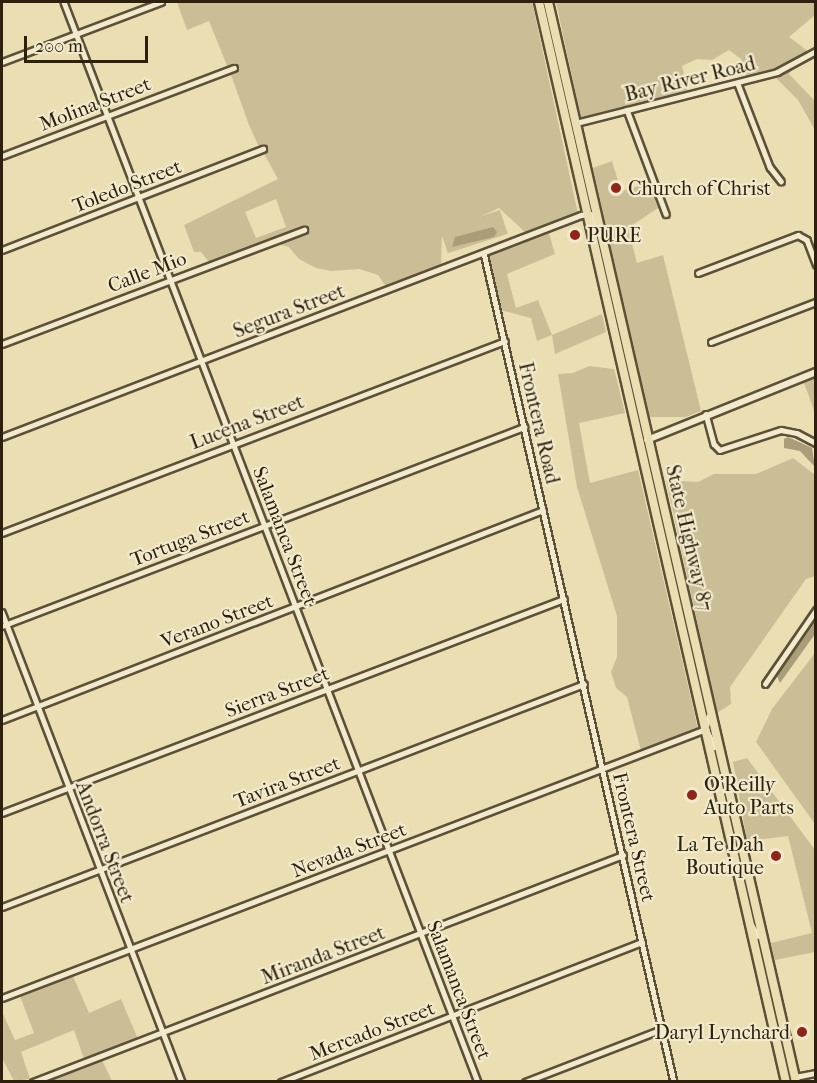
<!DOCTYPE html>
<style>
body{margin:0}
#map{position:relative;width:817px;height:1083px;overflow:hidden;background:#ebdeb2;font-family:"IM FELL French Canon",serif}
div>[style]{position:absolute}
.green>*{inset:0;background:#cbbe96;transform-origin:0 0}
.water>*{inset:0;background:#aa9d7a}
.roads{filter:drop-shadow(2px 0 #5c5037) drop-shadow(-2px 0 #5c5037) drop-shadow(0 2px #5c5037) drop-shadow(0 -2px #5c5037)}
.street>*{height:4.5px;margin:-2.25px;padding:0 2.25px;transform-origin:2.25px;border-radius:2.25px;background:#f2eacd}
.secondary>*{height:6px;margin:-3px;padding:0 3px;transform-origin:3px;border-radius:3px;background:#f2eacd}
.highway>*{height:8px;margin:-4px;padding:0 4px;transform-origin:4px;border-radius:4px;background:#ebdeb2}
.dots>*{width:16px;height:16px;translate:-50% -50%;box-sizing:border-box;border:3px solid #f2eacd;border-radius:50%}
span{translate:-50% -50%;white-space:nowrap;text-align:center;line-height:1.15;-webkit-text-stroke:4.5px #f2eacd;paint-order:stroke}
.street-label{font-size:20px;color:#2d200e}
.poi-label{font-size:20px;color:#2d200e}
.left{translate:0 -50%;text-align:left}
.right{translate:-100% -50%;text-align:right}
.frame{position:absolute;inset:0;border:3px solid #2d200e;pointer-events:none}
.scale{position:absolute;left:24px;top:36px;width:124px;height:27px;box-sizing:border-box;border:3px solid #2d200e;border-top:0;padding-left:8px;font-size:18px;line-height:21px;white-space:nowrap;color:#2d200e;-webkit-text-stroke:4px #f2eacd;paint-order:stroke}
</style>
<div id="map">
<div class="green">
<div style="clip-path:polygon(evenodd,177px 2px,532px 2px,578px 214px,526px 233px,499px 208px,442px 234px,441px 267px,387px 288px,378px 275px,359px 269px,331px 271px,316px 268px,299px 259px,289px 247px,274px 243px,307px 231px,305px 227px,209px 262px,201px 252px,194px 252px,184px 225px,278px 179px,263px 152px,265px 147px,258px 145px,249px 125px,230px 72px,236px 70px,235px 66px,228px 68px,209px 21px,187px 30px,177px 2px,276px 199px,286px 227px,256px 238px,245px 212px,276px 199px)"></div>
<div style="clip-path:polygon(556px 2px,815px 2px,815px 15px,789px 37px,809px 52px,776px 70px,747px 78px,741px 59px,729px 50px,712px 60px,697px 59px,682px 66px,688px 93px,581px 119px)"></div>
<div style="clip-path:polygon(793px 68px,789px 74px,815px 101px,815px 130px,798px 100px,774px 76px)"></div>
<div style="clip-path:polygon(612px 161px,621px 191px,650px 183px,658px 208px,628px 228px,637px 263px,663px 255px,701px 411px,686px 417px,649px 417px,593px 168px)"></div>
<div style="left:500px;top:210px;width:25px;height:63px;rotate:72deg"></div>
<div style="clip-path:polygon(548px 230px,555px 254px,507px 274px,516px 308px,538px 300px,552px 335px,602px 314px,606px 332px,555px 354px,552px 335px,537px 341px,531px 318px,500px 310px,487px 255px)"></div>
<div style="clip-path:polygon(589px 366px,614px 369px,625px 413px,579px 423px,590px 483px,638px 470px,698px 729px,641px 751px,627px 697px,616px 688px,611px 672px,617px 657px,617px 616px,577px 487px,558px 374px,573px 373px)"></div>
<div style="clip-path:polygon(815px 375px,815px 413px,803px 380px)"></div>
<div style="clip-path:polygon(793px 458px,815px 475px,815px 576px,806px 579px,730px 687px,731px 704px,717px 713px,666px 480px,698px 482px,714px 474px,756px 474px)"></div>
<div style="clip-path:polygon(815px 653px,815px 824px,756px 742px,772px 709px)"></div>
<div style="clip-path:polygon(747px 758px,815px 850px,815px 952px,775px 960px,771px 943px,812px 933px,788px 836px,747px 841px,733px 762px)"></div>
<div style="clip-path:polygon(72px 974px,89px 1013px,121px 999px,138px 1039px,84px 1059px,74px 1030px,21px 1052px,30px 1079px,14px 1081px,2px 1058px,2px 1012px,15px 1040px,34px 1033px,20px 996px)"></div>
<div style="clip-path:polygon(101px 1058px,112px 1081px,41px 1082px)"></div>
</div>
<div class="water">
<div style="clip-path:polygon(493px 227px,497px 232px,494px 237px,452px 247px,455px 237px)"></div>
<div style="clip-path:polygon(788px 437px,812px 448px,815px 467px,800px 451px,784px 448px,784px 439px)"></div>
<div style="clip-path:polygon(815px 622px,815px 634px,780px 683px,777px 676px)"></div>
</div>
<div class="roads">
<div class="street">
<div style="left:64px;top:2px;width:1157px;rotate:69.03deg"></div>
<div style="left:2px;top:62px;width:170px;rotate:-20.7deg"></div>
<div style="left:738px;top:84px;width:89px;rotate:68.9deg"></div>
<div style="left:770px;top:167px;width:18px;rotate:52deg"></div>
<div style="left:627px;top:110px;width:111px;rotate:69.4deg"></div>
<div style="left:576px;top:123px;width:207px;rotate:-14.2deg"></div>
<div style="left:777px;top:72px;width:44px;rotate:-28.3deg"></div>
<div style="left:2px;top:156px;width:248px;rotate:-20.8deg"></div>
<div style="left:2px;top:250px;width:280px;rotate:-21.2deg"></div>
<div style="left:484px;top:253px;width:850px;rotate:77.09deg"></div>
<div style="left:698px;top:273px;width:107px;rotate:-20.8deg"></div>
<div style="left:798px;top:235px;width:10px;rotate:29deg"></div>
<div style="left:807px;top:240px;width:26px;rotate:69deg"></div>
<div style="left:711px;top:342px;width:112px;rotate:-20.9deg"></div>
<div style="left:2px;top:344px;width:323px;rotate:-20.7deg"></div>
<div style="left:706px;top:414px;width:31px;rotate:75deg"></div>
<div style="left:714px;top:444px;width:8px;rotate:45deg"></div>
<div style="left:720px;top:450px;width:64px;rotate:-18.2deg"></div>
<div style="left:781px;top:430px;width:16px;rotate:11deg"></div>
<div style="left:797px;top:433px;width:21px;rotate:28deg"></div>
<div style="left:2px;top:437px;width:620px;rotate:-20.98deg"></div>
<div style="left:581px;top:215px;width:9px;rotate:-6deg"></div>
<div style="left:590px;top:214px;width:9px;rotate:58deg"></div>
<div style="left:2px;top:533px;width:538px;rotate:-20.89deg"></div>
<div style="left:2px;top:612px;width:503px;rotate:69.04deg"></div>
<div style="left:2px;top:626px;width:559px;rotate:-20.87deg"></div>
<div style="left:765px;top:684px;width:90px;rotate:-55.4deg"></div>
<div style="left:709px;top:716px;width:13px;rotate:103deg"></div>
<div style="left:706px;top:729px;width:20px;rotate:63deg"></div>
<div style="left:2px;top:720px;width:580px;rotate:-21.21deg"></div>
<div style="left:2px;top:813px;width:601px;rotate:-20.85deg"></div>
<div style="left:2px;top:907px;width:623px;rotate:-20.96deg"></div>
<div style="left:750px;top:922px;width:16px;rotate:60deg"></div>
<div style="left:2px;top:998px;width:754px;rotate:-20.91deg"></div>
<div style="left:795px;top:1077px;width:21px;rotate:-11deg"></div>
<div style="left:33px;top:1082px;width:632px;rotate:-21.04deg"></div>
<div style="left:281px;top:1082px;width:387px;rotate:-21.2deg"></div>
<div style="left:525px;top:1082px;width:147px;rotate:-21.1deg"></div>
</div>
<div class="secondary">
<div style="left:647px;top:440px;width:182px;rotate:-21.9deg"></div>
</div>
<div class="highway">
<div style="left:539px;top:2px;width:1108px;rotate:77.12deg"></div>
<div style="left:548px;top:2px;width:1108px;rotate:77.07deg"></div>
</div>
</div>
<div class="dots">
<div style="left:616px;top:188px;background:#8f2418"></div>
<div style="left:575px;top:235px;background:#8f2418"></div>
<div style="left:692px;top:795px;background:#8f2418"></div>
<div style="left:776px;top:856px;background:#8f2418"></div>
<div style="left:802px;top:1032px;background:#8f2418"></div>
</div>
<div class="street-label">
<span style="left:690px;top:79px;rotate:-14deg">Bay River Road</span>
<span style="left:95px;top:104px;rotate:-21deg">Molina Street</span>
<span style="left:127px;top:186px;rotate:-21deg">Toledo Street</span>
<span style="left:147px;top:272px;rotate:-21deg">Calle Mio</span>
<span style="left:289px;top:311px;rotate:-21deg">Segura Street</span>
<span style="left:247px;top:422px;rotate:-21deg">Lucena Street</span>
<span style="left:539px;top:423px;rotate:77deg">Frontera Road</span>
<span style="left:285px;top:536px;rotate:69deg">Salamanca Street</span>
<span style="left:190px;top:538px;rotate:-21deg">Tortuga Street</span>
<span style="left:689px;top:538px;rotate:77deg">State Highway 87</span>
<span style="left:217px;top:621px;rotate:-21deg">Verano Street</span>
<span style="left:277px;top:692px;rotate:-21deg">Sierra Street</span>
<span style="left:287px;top:782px;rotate:-21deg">Tavira Street</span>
<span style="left:634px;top:837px;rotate:77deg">Frontera Street</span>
<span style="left:105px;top:842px;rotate:69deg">Andorra Street</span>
<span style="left:349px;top:850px;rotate:-21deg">Nevada Street</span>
<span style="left:323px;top:955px;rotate:-21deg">Miranda Street</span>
<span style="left:459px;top:990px;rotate:69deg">Salamanca Street</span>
<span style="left:372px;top:1031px;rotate:-21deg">Mercado Street</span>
</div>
<div class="poi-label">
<span class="left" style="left:628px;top:188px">Church of Christ</span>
<span class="left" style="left:587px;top:235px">PURE</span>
<span class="left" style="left:704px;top:796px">O'Reilly<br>Auto Parts</span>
<span class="right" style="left:764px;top:856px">La Te Dah<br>Boutique</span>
<span class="right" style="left:790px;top:1032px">Daryl Lynchard</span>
</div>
<div class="frame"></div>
<div class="scale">200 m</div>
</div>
